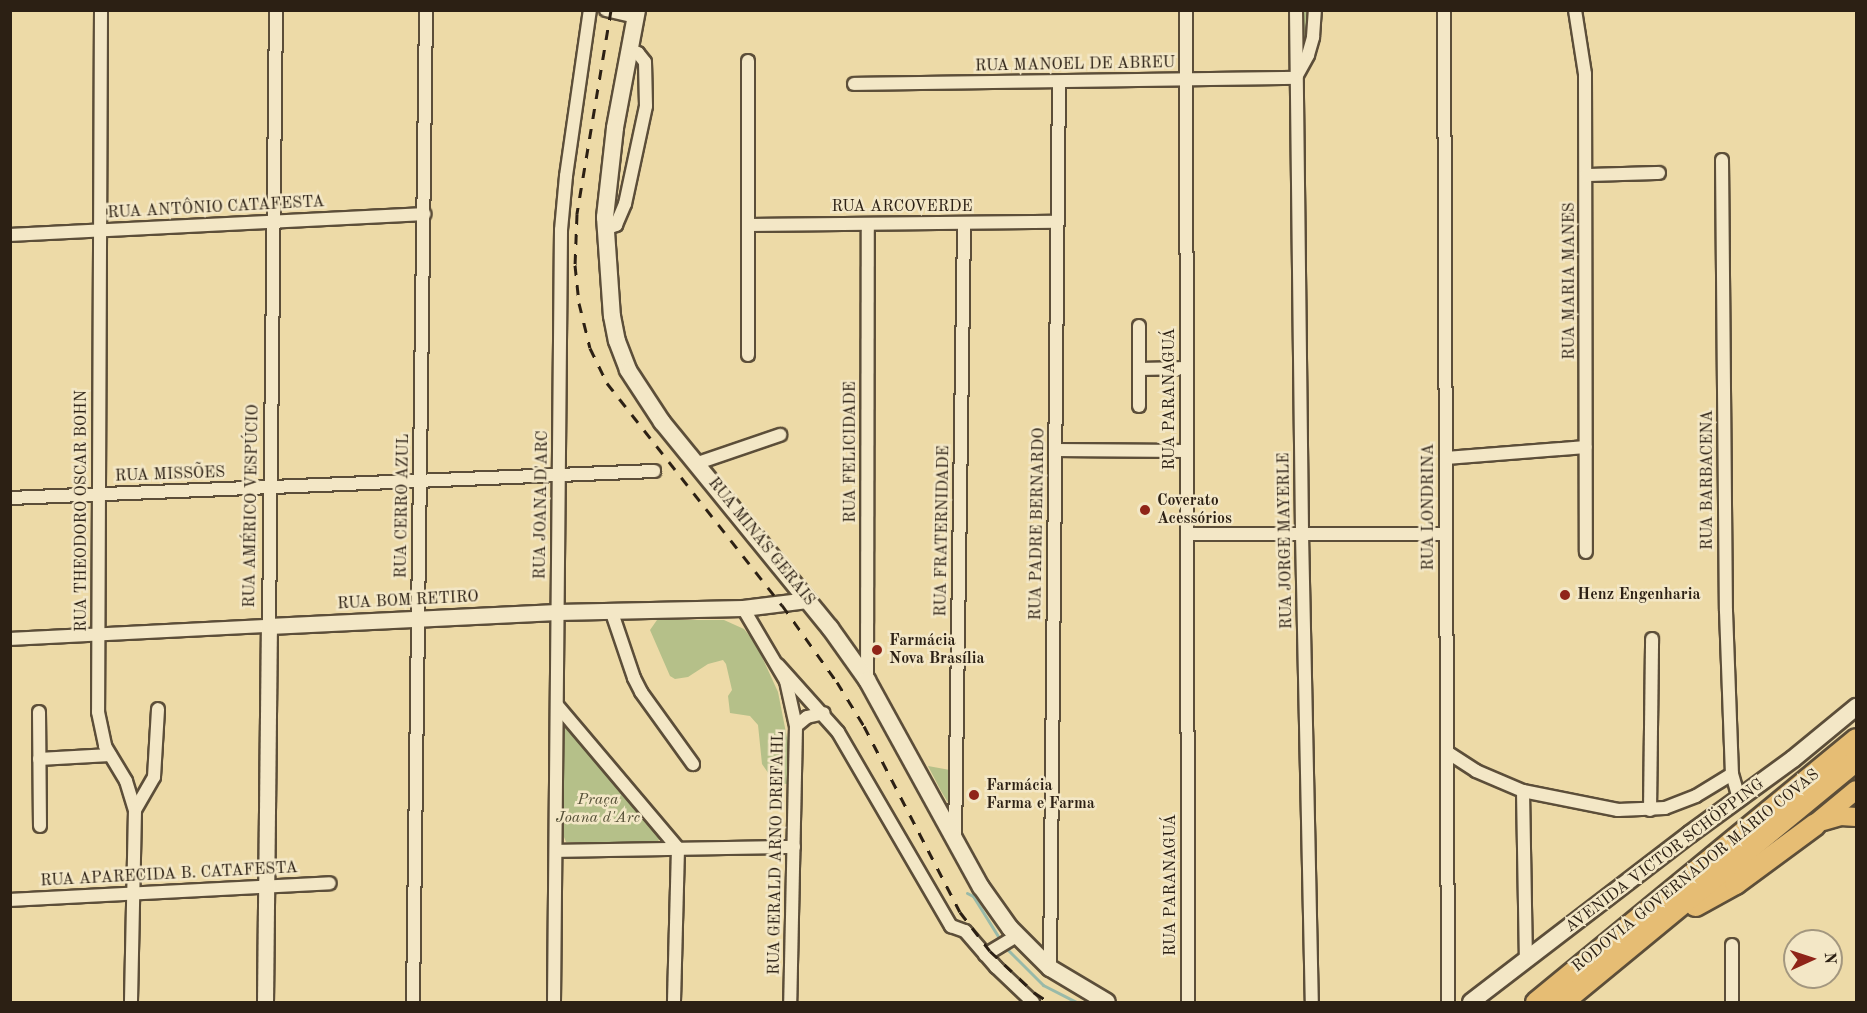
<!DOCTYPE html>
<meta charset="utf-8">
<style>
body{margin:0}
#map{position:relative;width:1867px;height:1013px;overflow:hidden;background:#eddaa7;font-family:"Old Standard TT",serif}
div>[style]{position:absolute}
.green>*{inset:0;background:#b5c089}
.stream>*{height:3px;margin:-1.5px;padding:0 1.5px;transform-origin:1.5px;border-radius:1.5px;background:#99baa9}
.roads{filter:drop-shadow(2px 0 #5c4e39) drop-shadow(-2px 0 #5c4e39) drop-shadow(0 2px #5c4e39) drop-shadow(0 -2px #5c4e39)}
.minor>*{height:12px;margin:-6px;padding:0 6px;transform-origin:6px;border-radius:6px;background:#f3e7c6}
.tertiary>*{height:15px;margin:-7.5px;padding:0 7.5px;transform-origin:7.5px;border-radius:7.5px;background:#f3e7c6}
.secondary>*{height:16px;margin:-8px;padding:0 8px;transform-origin:8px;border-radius:8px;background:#f3e7c6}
.primary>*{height:18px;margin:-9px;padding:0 9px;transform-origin:9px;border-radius:9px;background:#e6bd74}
.motorway>*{height:21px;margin:-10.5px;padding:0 10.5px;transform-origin:10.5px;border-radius:10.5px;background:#e6bd74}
.rail>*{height:3px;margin-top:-1.5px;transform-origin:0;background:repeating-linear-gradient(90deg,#2c2014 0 10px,transparent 0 20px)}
.dots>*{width:16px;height:16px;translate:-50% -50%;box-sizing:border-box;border:3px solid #f3e7c6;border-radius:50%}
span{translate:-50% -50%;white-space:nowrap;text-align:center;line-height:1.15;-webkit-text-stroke:5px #f3e7c6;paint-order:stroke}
.street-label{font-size:16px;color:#2c2014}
.poi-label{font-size:16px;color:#2c2014;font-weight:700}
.left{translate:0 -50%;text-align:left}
.park-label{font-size:16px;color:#555037;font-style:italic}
.frame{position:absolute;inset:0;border:12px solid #2c2014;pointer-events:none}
.north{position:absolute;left:1783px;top:929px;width:60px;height:60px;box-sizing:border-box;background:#f3e7c6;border:2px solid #a3977f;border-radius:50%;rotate:87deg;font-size:16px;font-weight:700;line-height:24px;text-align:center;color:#2c2014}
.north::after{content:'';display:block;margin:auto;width:21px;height:27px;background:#8f2418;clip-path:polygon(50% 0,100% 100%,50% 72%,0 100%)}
</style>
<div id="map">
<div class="green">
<div style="clip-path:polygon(1301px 11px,1310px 11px,1308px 40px,1301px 37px)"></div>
<div style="clip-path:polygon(657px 620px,724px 620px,744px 629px,756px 644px,778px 692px,789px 748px,788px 784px,775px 783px,762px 764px,758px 725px,750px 716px,730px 713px,728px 696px,732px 690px,726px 664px,723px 660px,708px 664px,688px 677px,675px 679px,670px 676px,650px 630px)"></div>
<div style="clip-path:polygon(563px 717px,661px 834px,658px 842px,566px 842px,564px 837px)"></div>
<div style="clip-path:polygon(928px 766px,950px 770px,950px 806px,941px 791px)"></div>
</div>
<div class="stream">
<div style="left:967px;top:893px;width:7px;rotate:27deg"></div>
<div style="left:973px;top:896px;width:53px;rotate:58.1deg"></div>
<div style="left:1007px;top:949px;width:51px;rotate:45deg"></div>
<div style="left:1043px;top:985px;width:37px;rotate:27deg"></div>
</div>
<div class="roads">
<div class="minor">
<div style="left:101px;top:10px;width:702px;rotate:90.24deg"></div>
<div style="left:98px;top:712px;width:35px;rotate:78deg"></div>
<div style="left:105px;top:746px;width:41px;rotate:59deg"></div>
<div style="left:126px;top:781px;width:30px;rotate:73deg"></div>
<div style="left:135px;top:810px;width:192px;rotate:91.2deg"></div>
<div style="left:606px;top:10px;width:31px;rotate:13deg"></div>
<div style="left:1186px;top:10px;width:992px;rotate:89.88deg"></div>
<div style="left:1296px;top:10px;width:524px;rotate:89.34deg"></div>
<div style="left:1302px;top:534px;width:468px;rotate:88.8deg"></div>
<div style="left:1444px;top:10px;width:992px;rotate:89.77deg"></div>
<div style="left:1575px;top:10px;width:65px;rotate:81.1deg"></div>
<div style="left:1585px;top:74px;width:478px;rotate:89.9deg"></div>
<div style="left:1296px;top:77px;width:25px;rotate:-61deg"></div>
<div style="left:1308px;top:55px;width:19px;rotate:-74deg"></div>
<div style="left:1313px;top:37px;width:27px;rotate:-86deg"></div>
<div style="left:854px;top:84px;width:441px;rotate:-0.8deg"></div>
<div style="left:1722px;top:160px;width:451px;rotate:89.5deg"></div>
<div style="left:1726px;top:611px;width:163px;rotate:87.9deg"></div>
<div style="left:1732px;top:774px;width:26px;rotate:74deg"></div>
<div style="left:1586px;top:175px;width:73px;rotate:-1.6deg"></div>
<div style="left:748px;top:225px;width:309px;rotate:-0.6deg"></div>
<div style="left:605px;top:229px;width:12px;rotate:-20deg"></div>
<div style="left:616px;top:225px;width:23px;rotate:-67deg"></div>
<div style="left:625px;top:204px;width:100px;rotate:-77.9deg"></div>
<div style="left:646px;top:106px;width:44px;rotate:-91.3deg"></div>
<div style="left:645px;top:62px;width:11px;rotate:-128deg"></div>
<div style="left:638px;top:53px;width:10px;rotate:-163deg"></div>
<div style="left:10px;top:235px;width:415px;rotate:-2.9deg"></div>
<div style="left:1139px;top:326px;width:80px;rotate:90deg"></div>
<div style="left:748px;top:355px;width:294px;rotate:-90deg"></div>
<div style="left:1139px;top:369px;width:48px;rotate:-1.2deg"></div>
<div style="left:1055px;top:450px;width:132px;rotate:0.4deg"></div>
<div style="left:1446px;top:458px;width:140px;rotate:-4.5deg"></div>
<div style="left:698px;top:463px;width:87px;rotate:-18.9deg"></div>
<div style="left:10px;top:498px;width:645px;rotate:-2.4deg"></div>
<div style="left:1187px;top:534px;width:259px"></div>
<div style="left:743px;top:608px;width:85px;rotate:59.5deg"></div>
<div style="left:786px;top:681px;width:46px;rotate:77.5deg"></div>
<div style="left:796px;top:726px;width:276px;rotate:91.2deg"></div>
<div style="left:611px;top:610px;width:72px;rotate:71.3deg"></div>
<div style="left:634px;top:678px;width:16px;rotate:63deg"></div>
<div style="left:641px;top:692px;width:89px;rotate:54.2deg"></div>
<div style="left:10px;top:639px;width:259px;rotate:-2.9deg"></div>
<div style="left:269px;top:626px;width:616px;rotate:-89.35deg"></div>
<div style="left:778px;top:665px;width:90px;rotate:48.2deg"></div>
<div style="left:838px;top:732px;width:225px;rotate:59.8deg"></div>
<div style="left:951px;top:926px;width:15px;rotate:20deg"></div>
<div style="left:965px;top:931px;width:48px;rotate:49.3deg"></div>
<div style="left:996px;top:967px;width:51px;rotate:43.4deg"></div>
<div style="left:867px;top:680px;width:456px;rotate:-89.9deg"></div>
<div style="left:557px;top:705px;width:187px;rotate:49.8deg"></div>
<div style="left:678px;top:848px;width:154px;rotate:91.5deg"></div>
<div style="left:39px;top:712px;width:114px;rotate:89.5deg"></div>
<div style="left:796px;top:726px;width:14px;rotate:-39deg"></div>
<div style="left:807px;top:717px;width:17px;rotate:-13deg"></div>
<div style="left:1447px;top:752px;width:35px;rotate:33deg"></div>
<div style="left:1476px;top:771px;width:51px;rotate:23.1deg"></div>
<div style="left:1523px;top:791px;width:97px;rotate:11.3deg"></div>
<div style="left:1618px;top:810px;width:47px;rotate:-2.4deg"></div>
<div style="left:1665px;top:808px;width:33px;rotate:-21deg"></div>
<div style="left:1696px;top:796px;width:42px;rotate:-31.4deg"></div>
<div style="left:39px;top:759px;width:71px;rotate:-3.2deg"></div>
<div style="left:1523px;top:791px;width:170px;rotate:89deg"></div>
<div style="left:135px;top:810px;width:38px;rotate:-60deg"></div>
<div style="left:154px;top:777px;width:68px;rotate:-86.6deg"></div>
<div style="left:1650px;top:810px;width:171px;rotate:-89.3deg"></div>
<div style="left:955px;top:840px;width:617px;rotate:-89.16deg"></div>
<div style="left:556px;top:851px;width:238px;rotate:-1deg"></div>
<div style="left:10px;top:900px;width:320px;rotate:-3deg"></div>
<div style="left:985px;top:955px;width:37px;rotate:-31deg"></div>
<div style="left:1050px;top:968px;width:886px;rotate:-89.42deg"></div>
<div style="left:413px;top:1002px;width:992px;rotate:-89.25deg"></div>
<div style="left:554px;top:1002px;width:772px;rotate:-89.48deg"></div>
<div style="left:561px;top:230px;width:54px;rotate:-84.7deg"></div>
<div style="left:566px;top:176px;width:168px;rotate:-81.8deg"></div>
<div style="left:1732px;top:1002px;width:57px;rotate:-90deg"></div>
</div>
<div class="tertiary">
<div style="left:265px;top:1002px;width:376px;rotate:-89.4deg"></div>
<div style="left:269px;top:626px;width:288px;rotate:-2.8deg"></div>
<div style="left:557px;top:612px;width:186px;rotate:-1.2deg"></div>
<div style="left:743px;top:608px;width:64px;rotate:-7.1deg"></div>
</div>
<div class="secondary">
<div style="left:637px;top:10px;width:120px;rotate:100.6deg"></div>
<div style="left:615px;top:128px;width:90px;rotate:96.4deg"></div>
<div style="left:605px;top:217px;width:99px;rotate:86deg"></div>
<div style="left:612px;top:316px;width:25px;rotate:79deg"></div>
<div style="left:617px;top:341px;width:31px;rotate:69deg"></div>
<div style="left:628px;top:370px;width:62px;rotate:56.8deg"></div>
<div style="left:662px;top:422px;width:266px;rotate:50.8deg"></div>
<div style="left:830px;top:628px;width:64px;rotate:54.6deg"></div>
<div style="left:867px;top:680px;width:236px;rotate:61.2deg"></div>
<div style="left:981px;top:887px;width:50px;rotate:54.7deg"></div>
<div style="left:1010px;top:928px;width:57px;rotate:45deg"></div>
<div style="left:1050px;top:968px;width:66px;rotate:30.8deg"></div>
<div style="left:1471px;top:1002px;width:276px;rotate:-37.5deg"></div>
<div style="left:1690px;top:834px;width:127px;rotate:-36.1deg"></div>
<div style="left:1793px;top:759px;width:82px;rotate:-39.5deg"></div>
</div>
<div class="primary">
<div style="left:1823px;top:821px;width:19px;rotate:-16deg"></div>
<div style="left:1841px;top:816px;width:15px;rotate:4deg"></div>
<div style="left:1815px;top:824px;width:53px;rotate:-39.7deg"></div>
</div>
<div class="motorway">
<div style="left:1695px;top:905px;width:46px;rotate:-28.8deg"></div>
<div style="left:1735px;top:883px;width:99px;rotate:-36.4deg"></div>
<div style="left:1536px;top:1002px;width:414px;rotate:-39.4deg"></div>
<div style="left:1562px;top:1002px;width:381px;rotate:-39.5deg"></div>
</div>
</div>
<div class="rail">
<div style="left:611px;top:10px;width:207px;rotate:99.5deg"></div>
<div style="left:577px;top:214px;width:51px;rotate:92.2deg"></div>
<div style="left:575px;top:265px;width:38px;rotate:84deg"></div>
<div style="left:579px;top:303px;width:46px;rotate:76.3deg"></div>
<div style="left:590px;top:348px;width:39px;rotate:64deg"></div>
<div style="left:607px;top:383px;width:283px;rotate:51.8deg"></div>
<div style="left:782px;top:605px;width:95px;rotate:54.5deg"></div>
<div style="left:837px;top:682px;width:52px;rotate:58.5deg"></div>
<div style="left:864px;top:726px;width:209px;rotate:62.7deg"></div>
<div style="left:960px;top:912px;width:49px;rotate:52.4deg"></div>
<div style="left:990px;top:951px;width:62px;rotate:43deg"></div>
<div style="left:1035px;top:993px;width:17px;rotate:33deg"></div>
</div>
<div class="dots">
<div style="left:1145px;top:510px;background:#8f2418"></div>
<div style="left:1565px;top:595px;background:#8f2418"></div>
<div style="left:877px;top:650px;background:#8f2418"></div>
<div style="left:974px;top:795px;background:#8f2418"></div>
</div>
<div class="street-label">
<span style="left:1075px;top:65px;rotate:-1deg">RUA MANOEL DE ABREU</span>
<span style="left:902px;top:207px">RUA ARCOVERDE</span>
<span style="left:216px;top:208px;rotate:-3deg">RUA ANTÔNIO CATAFESTA</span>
<span style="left:1570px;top:281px;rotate:-90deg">RUA MARIA MANES</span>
<span style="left:1170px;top:399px;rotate:-90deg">RUA PARANAGUÁ</span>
<span style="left:851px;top:452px;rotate:-90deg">RUA FELICIDADE</span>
<span style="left:170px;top:475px;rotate:-2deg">RUA MISSÕES</span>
<span style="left:1708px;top:480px;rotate:-90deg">RUA BARBACENA</span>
<span style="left:542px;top:505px;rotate:-89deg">RUA JOANA D'ARC</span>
<span style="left:252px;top:506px;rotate:-89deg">RUA AMÉRICO VESPÚCIO</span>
<span style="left:403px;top:506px;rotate:-89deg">RUA CERRO AZUL</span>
<span style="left:1429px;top:507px;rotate:-90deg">RUA LONDRINA</span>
<span style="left:82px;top:511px;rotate:-90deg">RUA THEODORO OSCAR BOHN</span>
<span style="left:1038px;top:524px;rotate:-89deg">RUA PADRE BERNARDO</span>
<span style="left:943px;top:531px;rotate:-89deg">RUA FRATERNIDADE</span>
<span style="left:1286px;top:541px;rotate:-91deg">RUA JORGE MAYERLE</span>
<span style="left:761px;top:542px;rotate:51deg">RUA MINAS GERAIS</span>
<span style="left:408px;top:601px;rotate:-3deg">RUA BOM RETIRO</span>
<span style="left:777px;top:853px;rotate:-89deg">RUA GERALD ARNO DREFAHL</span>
<span style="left:1665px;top:856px;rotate:-37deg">AVENIDA VICTOR SCHÖPPING</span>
<span style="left:1696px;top:871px;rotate:-39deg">RODOVIA GOVERNADOR MÁRIO COVAS</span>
<span style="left:169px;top:875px;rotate:-3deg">RUA APARECIDA B. CATAFESTA</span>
<span style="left:1171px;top:885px;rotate:-90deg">RUA PARANAGUÁ</span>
</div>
<div class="poi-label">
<span class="left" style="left:1157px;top:510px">Coverato<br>Acessórios</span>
<span class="left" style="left:1577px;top:595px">Henz Engenharia</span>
<span class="left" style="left:889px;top:650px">Farmácia<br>Nova Brasília</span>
<span class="left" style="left:986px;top:795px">Farmácia<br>Farma e Farma</span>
</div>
<div class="park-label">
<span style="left:598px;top:809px">Praça<br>Joana d'Arc</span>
</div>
<div class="frame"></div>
<div class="north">N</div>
</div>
